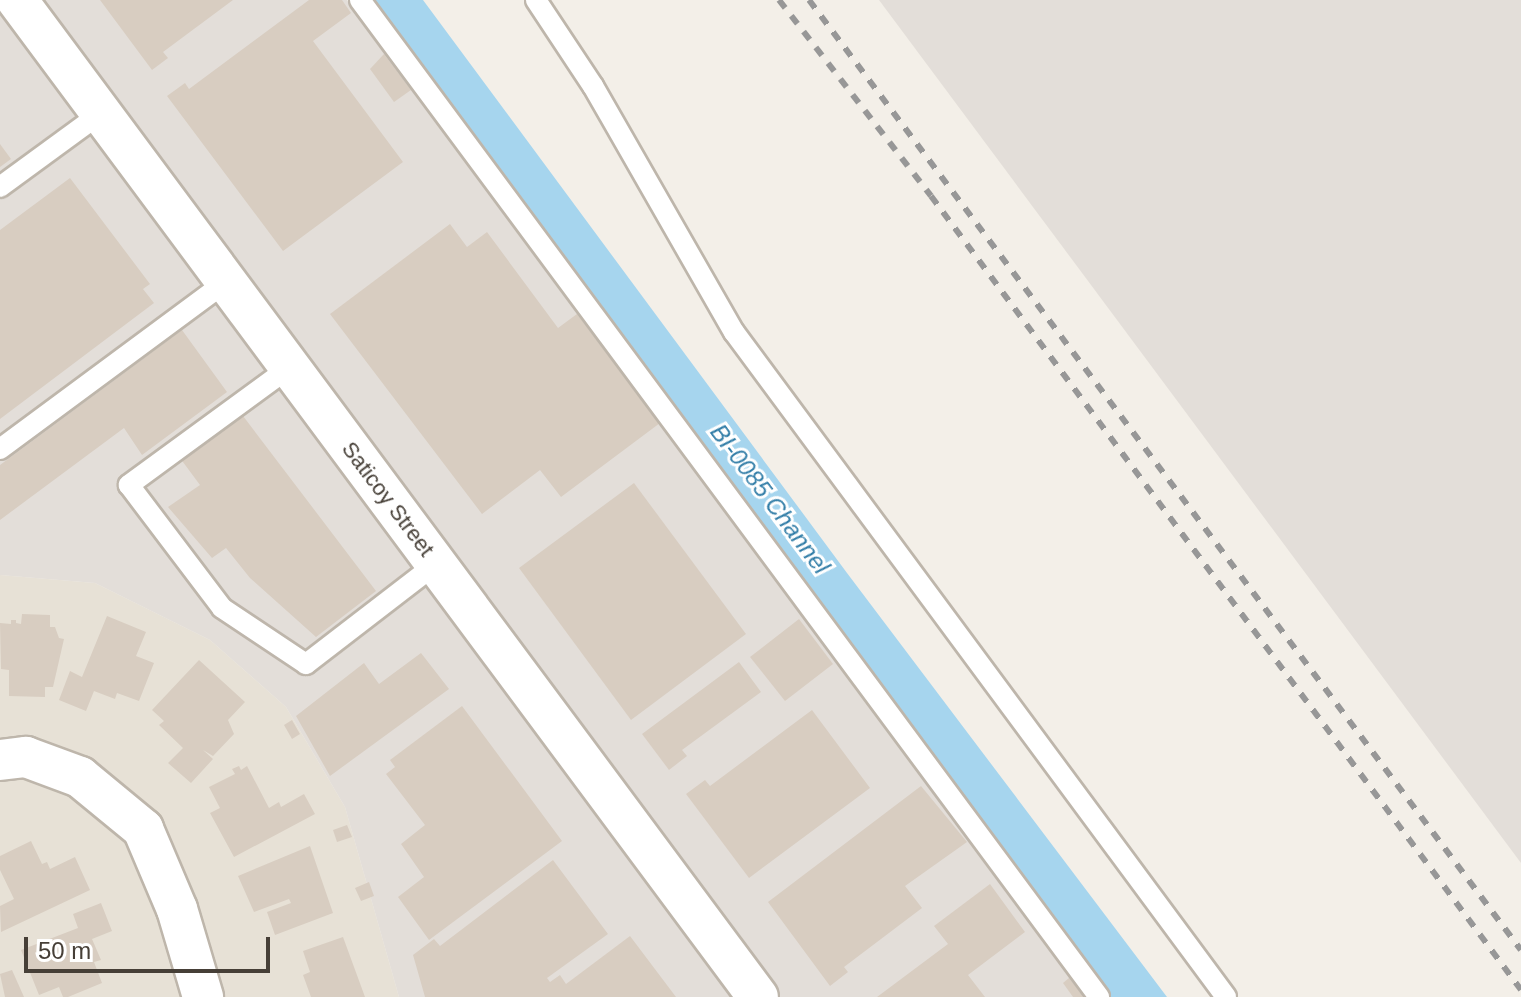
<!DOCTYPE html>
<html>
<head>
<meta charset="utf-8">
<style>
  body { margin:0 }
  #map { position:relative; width:1521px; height:997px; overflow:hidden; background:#f3efe8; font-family:Arial,sans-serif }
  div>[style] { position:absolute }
  .residential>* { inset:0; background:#e7e1d6 }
  .industrial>* { inset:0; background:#e3ded9 }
  .water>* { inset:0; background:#a6d5ee }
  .building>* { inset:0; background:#d8cdc1 }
  .roads { filter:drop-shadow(2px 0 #beb6ab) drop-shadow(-2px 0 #beb6ab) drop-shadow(0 2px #beb6ab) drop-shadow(0 -2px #beb6ab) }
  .lane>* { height:20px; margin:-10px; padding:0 10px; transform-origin:10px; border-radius:10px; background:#fff }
  .street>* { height:40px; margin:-20px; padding:0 20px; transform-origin:20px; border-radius:20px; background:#fff }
  .rail>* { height:6px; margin-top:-3px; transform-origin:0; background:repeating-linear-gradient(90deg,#979797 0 10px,transparent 0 20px) }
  span { translate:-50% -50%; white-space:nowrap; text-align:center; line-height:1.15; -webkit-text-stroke:6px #fff; paint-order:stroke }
  .street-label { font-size:22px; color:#463f37 }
  .water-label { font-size:24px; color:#317da7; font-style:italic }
  .scale { position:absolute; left:24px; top:937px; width:246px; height:36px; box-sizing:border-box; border:4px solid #463f37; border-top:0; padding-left:10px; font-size:24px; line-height:28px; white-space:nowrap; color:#463f37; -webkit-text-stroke:6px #fff; paint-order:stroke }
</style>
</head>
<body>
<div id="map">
  <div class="residential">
    <div style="clip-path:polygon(0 575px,95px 583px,210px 640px,286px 707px,345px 807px,399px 997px,0 997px)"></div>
  </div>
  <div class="industrial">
    <div style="clip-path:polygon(0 0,347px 0,1084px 997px,399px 997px,345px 807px,286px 707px,210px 640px,95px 583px,0 575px)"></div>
    <div style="clip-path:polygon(879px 0,1521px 0,1521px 863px)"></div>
  </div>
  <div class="water">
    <div style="clip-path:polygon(369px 0,423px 0,847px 573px,1167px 997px,1110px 997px)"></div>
  </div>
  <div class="building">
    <div style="clip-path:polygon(100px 0,233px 0,163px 52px,168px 58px,152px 70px)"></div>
    <div style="clip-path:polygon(309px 0,342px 0,351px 13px,313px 41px,403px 162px,283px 251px,167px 96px,185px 83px,189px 89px)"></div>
    <div style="clip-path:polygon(384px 54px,411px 90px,394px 102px,370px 69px)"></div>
    <div style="clip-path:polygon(0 144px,11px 159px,0 167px)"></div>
    <div style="clip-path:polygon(70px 178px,150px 284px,143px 289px,154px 303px,0 419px,0 230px)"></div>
    <div style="clip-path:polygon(450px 224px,467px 247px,487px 232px,558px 328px,577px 314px,660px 423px,561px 497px,540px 470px,482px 514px,330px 314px)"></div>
    <div style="clip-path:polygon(182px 330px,227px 392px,142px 455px,124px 428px,0 520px,0 465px)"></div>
    <div style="clip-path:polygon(240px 412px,376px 591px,316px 637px,250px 578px,226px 548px,212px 558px,168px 507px,200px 485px,180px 458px)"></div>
    <div style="clip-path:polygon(634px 483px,746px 634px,631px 720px,519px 568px)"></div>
    <div style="clip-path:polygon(22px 614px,50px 615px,50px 627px,55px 627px,59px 638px,64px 639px,53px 687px,45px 687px,45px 697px,9px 696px,9px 670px,1px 669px,0 623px,11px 624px,11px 620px,16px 620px,16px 623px,21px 624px)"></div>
    <div style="clip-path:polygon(107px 616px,146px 632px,136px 656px,154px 663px,139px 701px,117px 693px,115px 699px,94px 691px,86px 711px,59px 700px,70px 671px,82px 677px)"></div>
    <div style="clip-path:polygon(799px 619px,833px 664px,785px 701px,750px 657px)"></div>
    <div style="clip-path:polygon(421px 653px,449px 689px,330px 776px,296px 716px,364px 663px,379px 684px)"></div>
    <div style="clip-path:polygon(199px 660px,245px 702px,228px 720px,234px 734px,213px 756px,203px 750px,213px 759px,191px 783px,168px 763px,183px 748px,159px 725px,164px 721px,152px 710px)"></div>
    <div style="clip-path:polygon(739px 662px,761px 692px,682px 750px,687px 756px,669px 770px,642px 734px)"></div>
    <div style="clip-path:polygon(462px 706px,562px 841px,429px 940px,398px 897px,424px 877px,401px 844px,425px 825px,386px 774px,395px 767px,390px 760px)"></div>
    <div style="clip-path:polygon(812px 710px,870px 788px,749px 878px,686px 794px,705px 780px,710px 786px)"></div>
    <div style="clip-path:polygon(292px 720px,300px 734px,292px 739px,284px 725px)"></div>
    <div style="clip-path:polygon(239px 766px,241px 770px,247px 766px,269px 808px,279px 802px,281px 807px,304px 794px,315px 814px,234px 857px,210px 813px,220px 808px,209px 787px,235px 774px,232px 769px)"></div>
    <div style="clip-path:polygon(921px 786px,967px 842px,905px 886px,922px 908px,844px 967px,848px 972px,830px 986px,768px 902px)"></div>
    <div style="clip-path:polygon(347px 825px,352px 837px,337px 842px,333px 830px)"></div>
    <div style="clip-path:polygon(31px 841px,42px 864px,47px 862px,50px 869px,75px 857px,90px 890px,1px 932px,0 906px,14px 899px,0 870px,0 856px)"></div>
    <div style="clip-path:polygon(310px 846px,333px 913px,275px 935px,267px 912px,291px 903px,289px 899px,254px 912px,238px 876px)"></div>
    <div style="clip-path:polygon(553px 860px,608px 934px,547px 978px,550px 982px,560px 975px,566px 984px,630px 936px,676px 997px,425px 997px,413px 955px,434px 939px,440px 946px)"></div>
    <div style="clip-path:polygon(369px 882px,374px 896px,361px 901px,355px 888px)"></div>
    <div style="clip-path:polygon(990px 884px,1025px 932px,968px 975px,985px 997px,877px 997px,948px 944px,934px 926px)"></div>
    <div style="clip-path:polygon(101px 903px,112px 931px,92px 939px,101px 960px,94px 962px,102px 983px,68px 997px,63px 997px,59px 987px,39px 995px,21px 950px,78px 928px,73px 914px)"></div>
    <div style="clip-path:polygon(343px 937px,365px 997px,311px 997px,303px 975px,310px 972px,303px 951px)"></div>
    <div style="clip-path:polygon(12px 970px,24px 997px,5px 997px,0 974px)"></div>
    <div style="clip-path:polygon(1069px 978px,1084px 997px,1073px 997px,1063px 983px)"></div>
  </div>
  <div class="roads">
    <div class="lane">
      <div style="left:360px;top:0;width:1241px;rotate:53.45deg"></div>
      <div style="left:536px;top:0;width:103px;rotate:56.5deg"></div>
      <div style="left:593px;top:86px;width:284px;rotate:60.2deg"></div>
      <div style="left:734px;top:332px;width:827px;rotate:53.5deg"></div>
      <div style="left:0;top:187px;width:125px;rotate:-36.2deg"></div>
      <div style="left:290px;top:367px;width:200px;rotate:143.8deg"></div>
      <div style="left:129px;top:485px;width:154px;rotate:52.9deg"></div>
      <div style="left:222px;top:608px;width:101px;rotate:33.7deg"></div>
      <div style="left:306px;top:664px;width:164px;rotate:-37.6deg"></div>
      <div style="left:0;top:449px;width:281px;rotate:-36.5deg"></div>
    </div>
    <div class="street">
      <div style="left:17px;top:0;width:1242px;rotate:53.38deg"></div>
      <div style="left:0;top:760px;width:26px;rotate:-7deg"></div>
      <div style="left:26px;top:757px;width:58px;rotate:20.3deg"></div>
      <div style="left:80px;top:777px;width:82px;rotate:39.5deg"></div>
      <div style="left:143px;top:829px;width:87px;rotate:67deg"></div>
      <div style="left:177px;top:909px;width:92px;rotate:73.5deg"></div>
    </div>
  </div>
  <div class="rail">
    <div style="left:779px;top:0;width:248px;rotate:52.2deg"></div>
    <div style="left:931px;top:196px;width:989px;rotate:53.38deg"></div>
    <div style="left:809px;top:0;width:1187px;rotate:53.15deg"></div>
  </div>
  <div class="street-label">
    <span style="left:388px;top:499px;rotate:53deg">Saticoy Street</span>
  </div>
  <div class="water-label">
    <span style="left:770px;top:499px;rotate:53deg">BI-0085 Channel</span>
  </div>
  <div class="scale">50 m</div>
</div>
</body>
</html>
